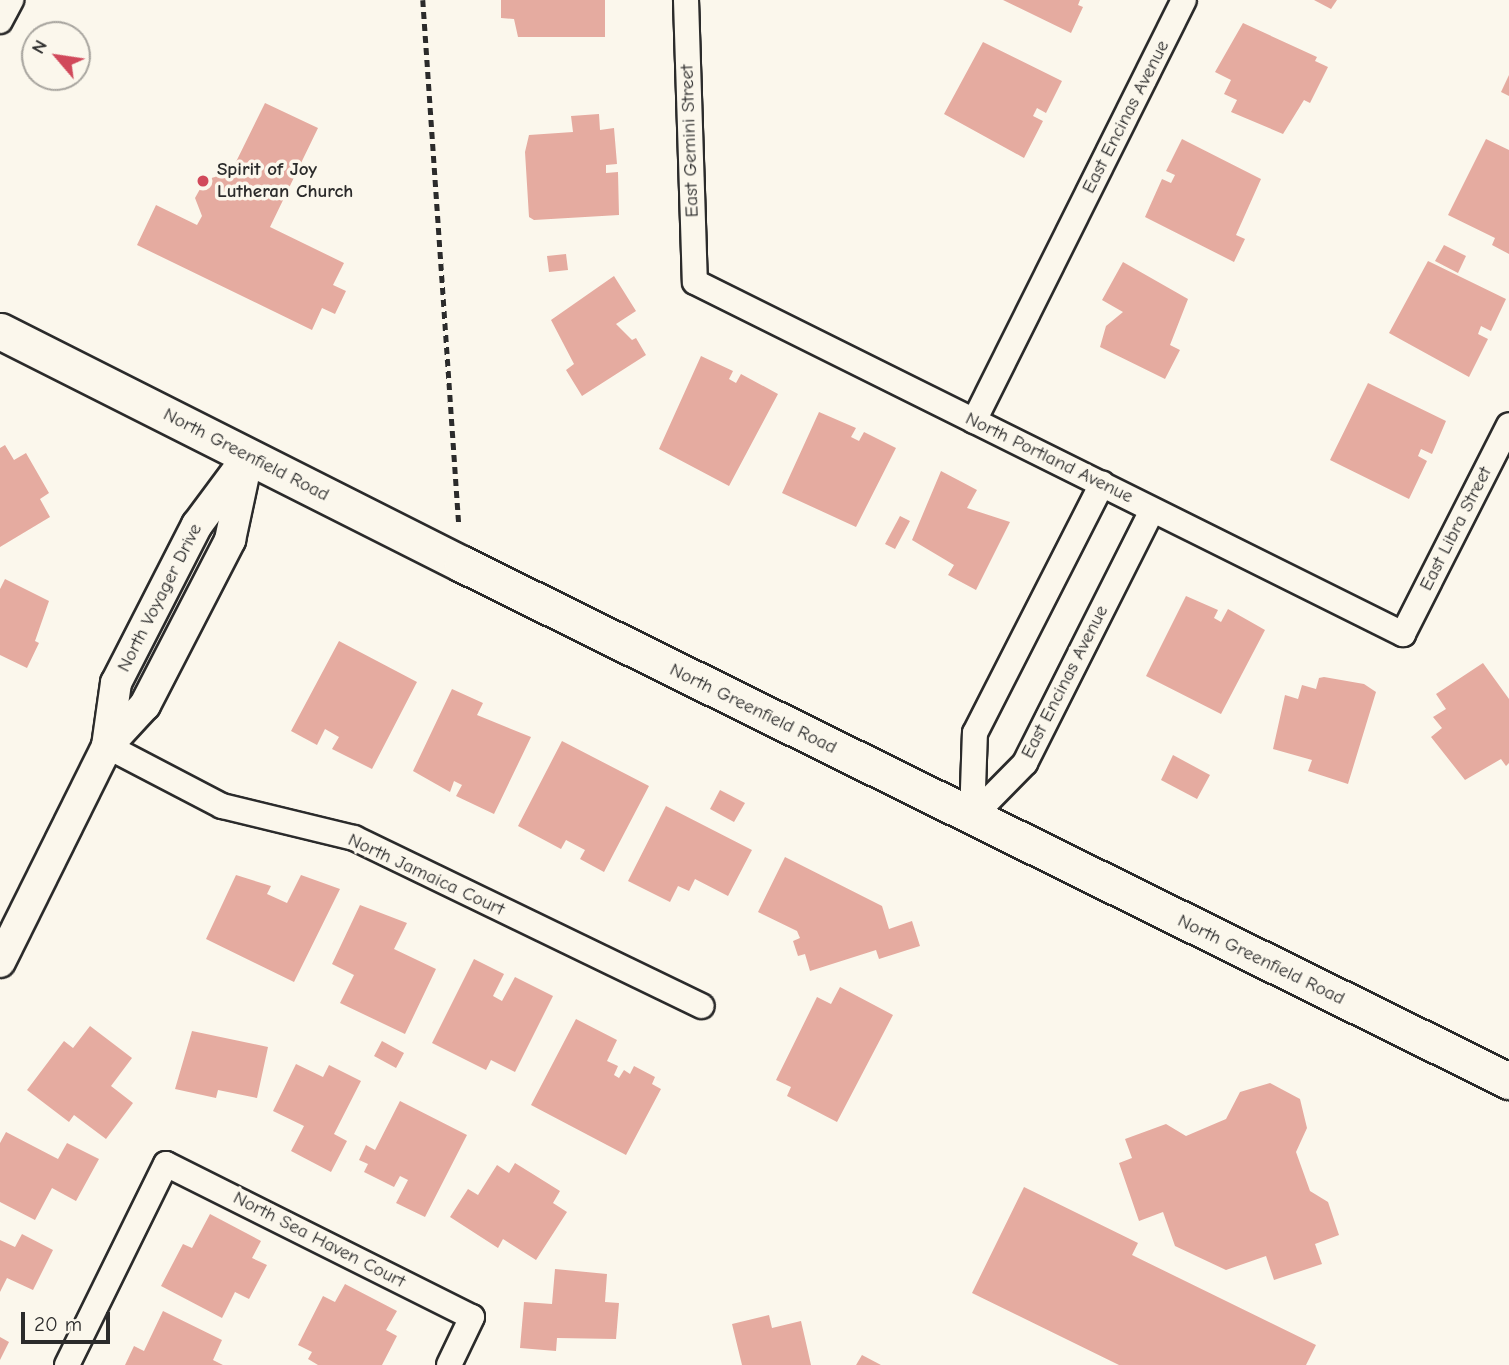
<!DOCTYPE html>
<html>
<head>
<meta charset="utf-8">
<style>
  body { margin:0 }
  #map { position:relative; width:1509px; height:1365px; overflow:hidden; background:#fbf7ec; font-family:"Comic Neue",sans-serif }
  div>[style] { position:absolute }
  .building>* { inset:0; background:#e5aba0 }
  .path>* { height:4.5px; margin-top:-2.25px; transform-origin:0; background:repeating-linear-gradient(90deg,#2b2b2b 0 7px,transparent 0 12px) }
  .roads { filter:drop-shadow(2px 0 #2b2b2b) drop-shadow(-2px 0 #2b2b2b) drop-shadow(0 2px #2b2b2b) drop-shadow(0 -2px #2b2b2b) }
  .minor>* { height:24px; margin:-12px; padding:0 12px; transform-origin:12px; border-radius:12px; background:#fbf7ec }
  .tertiary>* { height:30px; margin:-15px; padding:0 15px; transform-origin:15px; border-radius:15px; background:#fbf7ec }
  .secondary>* { height:35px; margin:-17.5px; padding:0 17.5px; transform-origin:17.5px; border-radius:17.5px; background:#fbf7ec }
  .dots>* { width:19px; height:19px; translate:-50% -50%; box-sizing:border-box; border:4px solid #fbf7ec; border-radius:50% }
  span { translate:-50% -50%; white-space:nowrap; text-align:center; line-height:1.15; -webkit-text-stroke:7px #fbf7ec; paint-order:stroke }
  .street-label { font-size:19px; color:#2b2b2b }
  .poi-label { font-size:19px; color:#2b2b2b; font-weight:700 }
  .left { translate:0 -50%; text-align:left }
  .north { position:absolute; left:21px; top:21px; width:70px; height:70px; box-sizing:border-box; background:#fbf7ec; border:2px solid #a8a59f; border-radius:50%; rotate:299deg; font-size:19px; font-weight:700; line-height:28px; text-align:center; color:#2b2b2b }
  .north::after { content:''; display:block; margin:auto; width:24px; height:32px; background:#d1495b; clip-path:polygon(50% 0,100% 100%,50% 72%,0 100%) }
  .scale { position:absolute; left:21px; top:1312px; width:89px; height:32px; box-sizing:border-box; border:4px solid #2b2b2b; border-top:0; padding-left:9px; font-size:21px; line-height:24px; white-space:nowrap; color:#2b2b2b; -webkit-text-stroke:5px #fbf7ec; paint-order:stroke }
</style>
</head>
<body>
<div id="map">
  <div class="building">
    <div style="clip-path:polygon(501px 0,605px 0,605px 37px,518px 37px,514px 19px,501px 18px)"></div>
    <div style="clip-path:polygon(1003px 0,1080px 0,1078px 5px,1083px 7px,1071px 33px)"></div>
    <div style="clip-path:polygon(1314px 0,1337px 0,1331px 9px)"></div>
    <div style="clip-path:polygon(1243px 23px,1317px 57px,1315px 61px,1328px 67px,1310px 103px,1304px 100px,1283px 134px,1231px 112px,1237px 100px,1224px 94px,1231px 80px,1215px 72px)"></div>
    <div style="clip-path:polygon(983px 42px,1062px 81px,1046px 113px,1037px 108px,1033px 116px,1043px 121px,1024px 158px,944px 114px)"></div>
    <div style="clip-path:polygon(1509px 75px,1509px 96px,1501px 92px)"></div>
    <div style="clip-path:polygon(265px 103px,318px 128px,270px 227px,344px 263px,333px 285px,346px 291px,335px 314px,322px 308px,312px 330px,137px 245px,156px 205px,197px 225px,202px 216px,195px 198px,205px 180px,231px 172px)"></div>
    <div style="clip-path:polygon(599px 114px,600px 130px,614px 128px,617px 164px,606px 165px,606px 173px,618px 172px,619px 215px,534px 220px,529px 217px,525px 152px,529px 135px,573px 132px,571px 116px)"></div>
    <div style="clip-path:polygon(1182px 139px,1261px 179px,1236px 235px,1245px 239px,1234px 262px,1145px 217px,1162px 179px,1171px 183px,1175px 175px,1166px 171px)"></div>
    <div style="clip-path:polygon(1486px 139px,1509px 150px,1509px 254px,1492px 245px,1495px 238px,1448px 215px)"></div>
    <div style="clip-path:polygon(1444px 245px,1466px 256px,1458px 273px,1435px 261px)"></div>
    <div style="clip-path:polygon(566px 254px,568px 270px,549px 272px,547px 256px)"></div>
    <div style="clip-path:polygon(1428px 261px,1506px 299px,1491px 331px,1481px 326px,1478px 334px,1488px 339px,1469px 377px,1389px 333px)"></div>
    <div style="clip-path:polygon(1123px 262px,1188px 299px,1170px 345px,1180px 350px,1165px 379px,1100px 347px,1106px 326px,1123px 312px,1102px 300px)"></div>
    <div style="clip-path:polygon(614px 276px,636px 311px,616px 324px,632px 340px,636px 338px,646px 355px,582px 396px,566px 370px,574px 364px,551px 320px)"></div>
    <div style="clip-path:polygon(701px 356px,733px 371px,729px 379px,736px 383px,741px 374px,778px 394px,729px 486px,659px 449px)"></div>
    <div style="clip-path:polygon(1368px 383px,1446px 421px,1432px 454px,1421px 449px,1418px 456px,1427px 461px,1409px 499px,1330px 460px)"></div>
    <div style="clip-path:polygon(819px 412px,856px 428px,851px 437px,859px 441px,864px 432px,896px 448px,856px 527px,782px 493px)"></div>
    <div style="clip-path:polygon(5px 445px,14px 460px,26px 453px,49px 493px,40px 499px,50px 517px,0 547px,0 448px)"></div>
    <div style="clip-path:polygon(941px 471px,977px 490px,967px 508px,1010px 522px,976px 590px,948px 575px,954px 565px,912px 540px)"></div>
    <div style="clip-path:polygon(900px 516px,910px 521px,895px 549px,885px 544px)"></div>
    <div style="clip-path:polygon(5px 579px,49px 601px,35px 641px,39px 643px,27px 668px,0 655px,0 589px)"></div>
    <div style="clip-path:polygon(1186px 596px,1218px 610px,1214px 618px,1221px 622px,1228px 609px,1265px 630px,1221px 714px,1146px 676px)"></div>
    <div style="clip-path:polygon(339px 641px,417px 682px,372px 769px,332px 749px,339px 737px,325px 729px,317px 745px,291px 731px)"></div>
    <div style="clip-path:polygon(1483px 663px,1509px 699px,1509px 763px,1506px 766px,1501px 759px,1465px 780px,1431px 737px,1442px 728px,1433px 717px,1446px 709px,1436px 694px)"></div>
    <div style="clip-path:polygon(1324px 677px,1364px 684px,1376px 692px,1348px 784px,1308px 771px,1312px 760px,1273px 749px,1285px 695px,1298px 699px,1302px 685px,1316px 689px,1319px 678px)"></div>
    <div style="clip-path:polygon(452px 689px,483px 703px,477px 715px,531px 737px,494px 814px,456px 796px,462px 785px,454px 781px,450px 792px,413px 771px)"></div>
    <div style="clip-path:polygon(562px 741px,649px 786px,604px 872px,580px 859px,585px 850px,566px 840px,561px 849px,518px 826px)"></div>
    <div style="clip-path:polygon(1173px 755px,1210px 775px,1197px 799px,1161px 780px)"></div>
    <div style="clip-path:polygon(720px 790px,745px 803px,734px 822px,710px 809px)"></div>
    <div style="clip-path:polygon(666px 806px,752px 850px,728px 896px,695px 879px,689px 891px,678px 886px,670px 902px,628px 881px)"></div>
    <div style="clip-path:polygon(785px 857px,882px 906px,889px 929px,912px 921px,920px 946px,879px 959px,876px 950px,810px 971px,805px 954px,798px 956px,793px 941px,800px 938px,797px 931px,758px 912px)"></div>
    <div style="clip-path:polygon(236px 875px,271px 886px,267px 894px,287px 903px,301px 875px,340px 889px,294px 982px,206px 939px)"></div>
    <div style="clip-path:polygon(360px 905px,407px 923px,394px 949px,436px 969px,405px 1034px,340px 1003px,354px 975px,332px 964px)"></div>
    <div style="clip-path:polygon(474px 959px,504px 974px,493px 996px,502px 1001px,515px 977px,553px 996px,515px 1072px,491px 1060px,486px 1070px,432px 1043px)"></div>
    <div style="clip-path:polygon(840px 987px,893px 1015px,837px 1122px,787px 1096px,791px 1087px,776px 1080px,817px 997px,831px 1004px)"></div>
    <div style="clip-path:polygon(576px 1019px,617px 1040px,607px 1061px,618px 1066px,614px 1075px,619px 1078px,624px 1070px,630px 1074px,634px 1066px,655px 1077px,652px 1084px,661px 1089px,626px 1155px,531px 1105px)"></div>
    <div style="clip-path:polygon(90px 1026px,132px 1058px,111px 1086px,133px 1103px,106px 1139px,74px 1115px,69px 1122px,27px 1090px,64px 1041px,73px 1048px)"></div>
    <div style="clip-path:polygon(192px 1031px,268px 1047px,257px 1098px,218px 1090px,216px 1098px,175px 1089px)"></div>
    <div style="clip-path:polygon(382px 1041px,404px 1053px,396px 1068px,374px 1056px)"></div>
    <div style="clip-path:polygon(296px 1064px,323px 1077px,329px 1065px,361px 1081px,334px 1134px,347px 1141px,331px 1172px,291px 1151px,304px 1126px,273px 1111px)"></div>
    <div style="clip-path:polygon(1270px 1083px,1300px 1099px,1307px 1128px,1296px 1152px,1310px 1191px,1328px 1202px,1339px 1235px,1315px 1244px,1322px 1264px,1274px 1280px,1266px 1256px,1226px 1270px,1175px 1246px,1163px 1212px,1139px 1221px,1119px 1163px,1132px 1158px,1125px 1139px,1166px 1124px,1186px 1136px,1226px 1119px,1240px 1092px)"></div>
    <div style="clip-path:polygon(400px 1101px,467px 1135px,425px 1217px,396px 1203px,408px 1180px,400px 1176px,394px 1187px,364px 1172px,368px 1164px,359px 1160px,366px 1145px,375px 1150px)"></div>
    <div style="clip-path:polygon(6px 1132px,58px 1159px,67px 1143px,99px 1159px,76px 1201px,52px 1188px,35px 1220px,0 1202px,0 1143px)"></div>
    <div style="clip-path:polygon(515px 1163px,560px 1191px,553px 1203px,567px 1212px,536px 1260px,503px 1239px,498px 1248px,450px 1217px,468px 1189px,478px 1195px,497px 1165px,509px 1173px)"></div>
    <div style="clip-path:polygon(1024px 1187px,1138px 1243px,1132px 1255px,1316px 1345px,1306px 1365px,1119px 1365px,972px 1293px)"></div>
    <div style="clip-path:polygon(210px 1214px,261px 1241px,252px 1258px,267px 1265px,249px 1299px,235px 1292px,222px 1318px,161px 1286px,183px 1244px,192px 1248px)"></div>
    <div style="clip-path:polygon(22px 1234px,53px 1250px,33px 1290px,7px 1278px,0 1292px,0 1240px,15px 1247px)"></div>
    <div style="clip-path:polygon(555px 1269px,607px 1274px,605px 1302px,619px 1303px,616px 1339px,557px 1338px,556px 1351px,520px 1348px,524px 1302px,552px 1304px)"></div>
    <div style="clip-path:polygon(345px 1284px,397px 1311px,386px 1330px,397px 1336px,382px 1365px,318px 1365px,308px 1359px,312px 1352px,298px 1345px,323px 1296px,335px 1302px)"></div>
    <div style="clip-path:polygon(163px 1311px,222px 1340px,213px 1360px,223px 1365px,125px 1365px,134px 1346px,144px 1351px)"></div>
    <div style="clip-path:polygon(769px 1315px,772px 1328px,801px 1321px,811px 1365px,742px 1365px,732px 1324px)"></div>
    <div style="clip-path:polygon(0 1337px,9px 1342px,0 1360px)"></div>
    <div style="clip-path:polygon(862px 1355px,881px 1365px,856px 1365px)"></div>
  </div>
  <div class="path">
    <div style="left:423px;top:0;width:527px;rotate:86.08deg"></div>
  </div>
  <div class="roads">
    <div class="minor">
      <div style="left:686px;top:0;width:282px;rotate:88.2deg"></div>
      <div style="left:695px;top:282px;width:791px;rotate:26.44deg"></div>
      <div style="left:1403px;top:634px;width:234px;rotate:-63.1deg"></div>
      <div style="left:0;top:21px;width:24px;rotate:-62deg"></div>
      <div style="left:974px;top:421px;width:470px;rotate:-63.5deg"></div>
      <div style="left:107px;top:746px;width:130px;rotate:27.6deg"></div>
      <div style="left:222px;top:806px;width:136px;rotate:13.6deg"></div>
      <div style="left:354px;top:838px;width:386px;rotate:25.8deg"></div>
      <div style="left:972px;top:817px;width:84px;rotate:-88deg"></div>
      <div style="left:975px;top:733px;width:280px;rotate:-63deg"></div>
      <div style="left:972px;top:817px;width:76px;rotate:-45.5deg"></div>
      <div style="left:1025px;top:763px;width:283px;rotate:-63.3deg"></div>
      <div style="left:67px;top:1365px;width:224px;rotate:-63.8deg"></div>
      <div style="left:166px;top:1164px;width:342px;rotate:26.6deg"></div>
      <div style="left:472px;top:1317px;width:53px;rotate:115.6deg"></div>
    </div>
    <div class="tertiary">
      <div style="left:107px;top:746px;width:64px;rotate:-81.9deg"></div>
      <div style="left:116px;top:683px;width:178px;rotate:-62.9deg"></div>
      <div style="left:197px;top:525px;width:77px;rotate:-53.4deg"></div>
      <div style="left:0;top:962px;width:241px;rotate:-63.6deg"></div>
      <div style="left:107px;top:746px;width:56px;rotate:-47.2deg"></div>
      <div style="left:145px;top:705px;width:186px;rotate:-62.7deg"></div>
      <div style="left:230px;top:540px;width:86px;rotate:-77.9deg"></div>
    </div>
    <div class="secondary">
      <div style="left:0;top:331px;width:517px;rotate:26.76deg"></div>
      <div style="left:462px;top:564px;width:1168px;rotate:26.28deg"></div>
    </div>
  </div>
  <div class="dots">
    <div style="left:203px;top:181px;background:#d1495b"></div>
  </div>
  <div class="street-label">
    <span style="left:1126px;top:117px;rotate:-63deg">East Encinas Avenue</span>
    <span style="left:690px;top:141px;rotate:-92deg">East Gemini Street</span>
    <span style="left:246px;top:455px;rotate:27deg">North Greenfield Road</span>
    <span style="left:1049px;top:458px;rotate:26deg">North Portland Avenue</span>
    <span style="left:1456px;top:529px;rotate:-63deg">East Libra Street</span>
    <span style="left:160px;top:598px;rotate:-63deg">North Voyager Drive</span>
    <span style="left:1065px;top:682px;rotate:-63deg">East Encinas Avenue</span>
    <span style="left:753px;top:709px;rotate:26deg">North Greenfield Road</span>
    <span style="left:426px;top:875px;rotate:25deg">North Jamaica Court</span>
    <span style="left:1261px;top:960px;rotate:26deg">North Greenfield Road</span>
    <span style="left:319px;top:1240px;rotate:27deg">North Sea Haven Court</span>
  </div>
  <div class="poi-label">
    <span class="left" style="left:217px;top:181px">Spirit of Joy<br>Lutheran Church</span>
  </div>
  <div class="north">N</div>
  <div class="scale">20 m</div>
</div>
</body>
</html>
